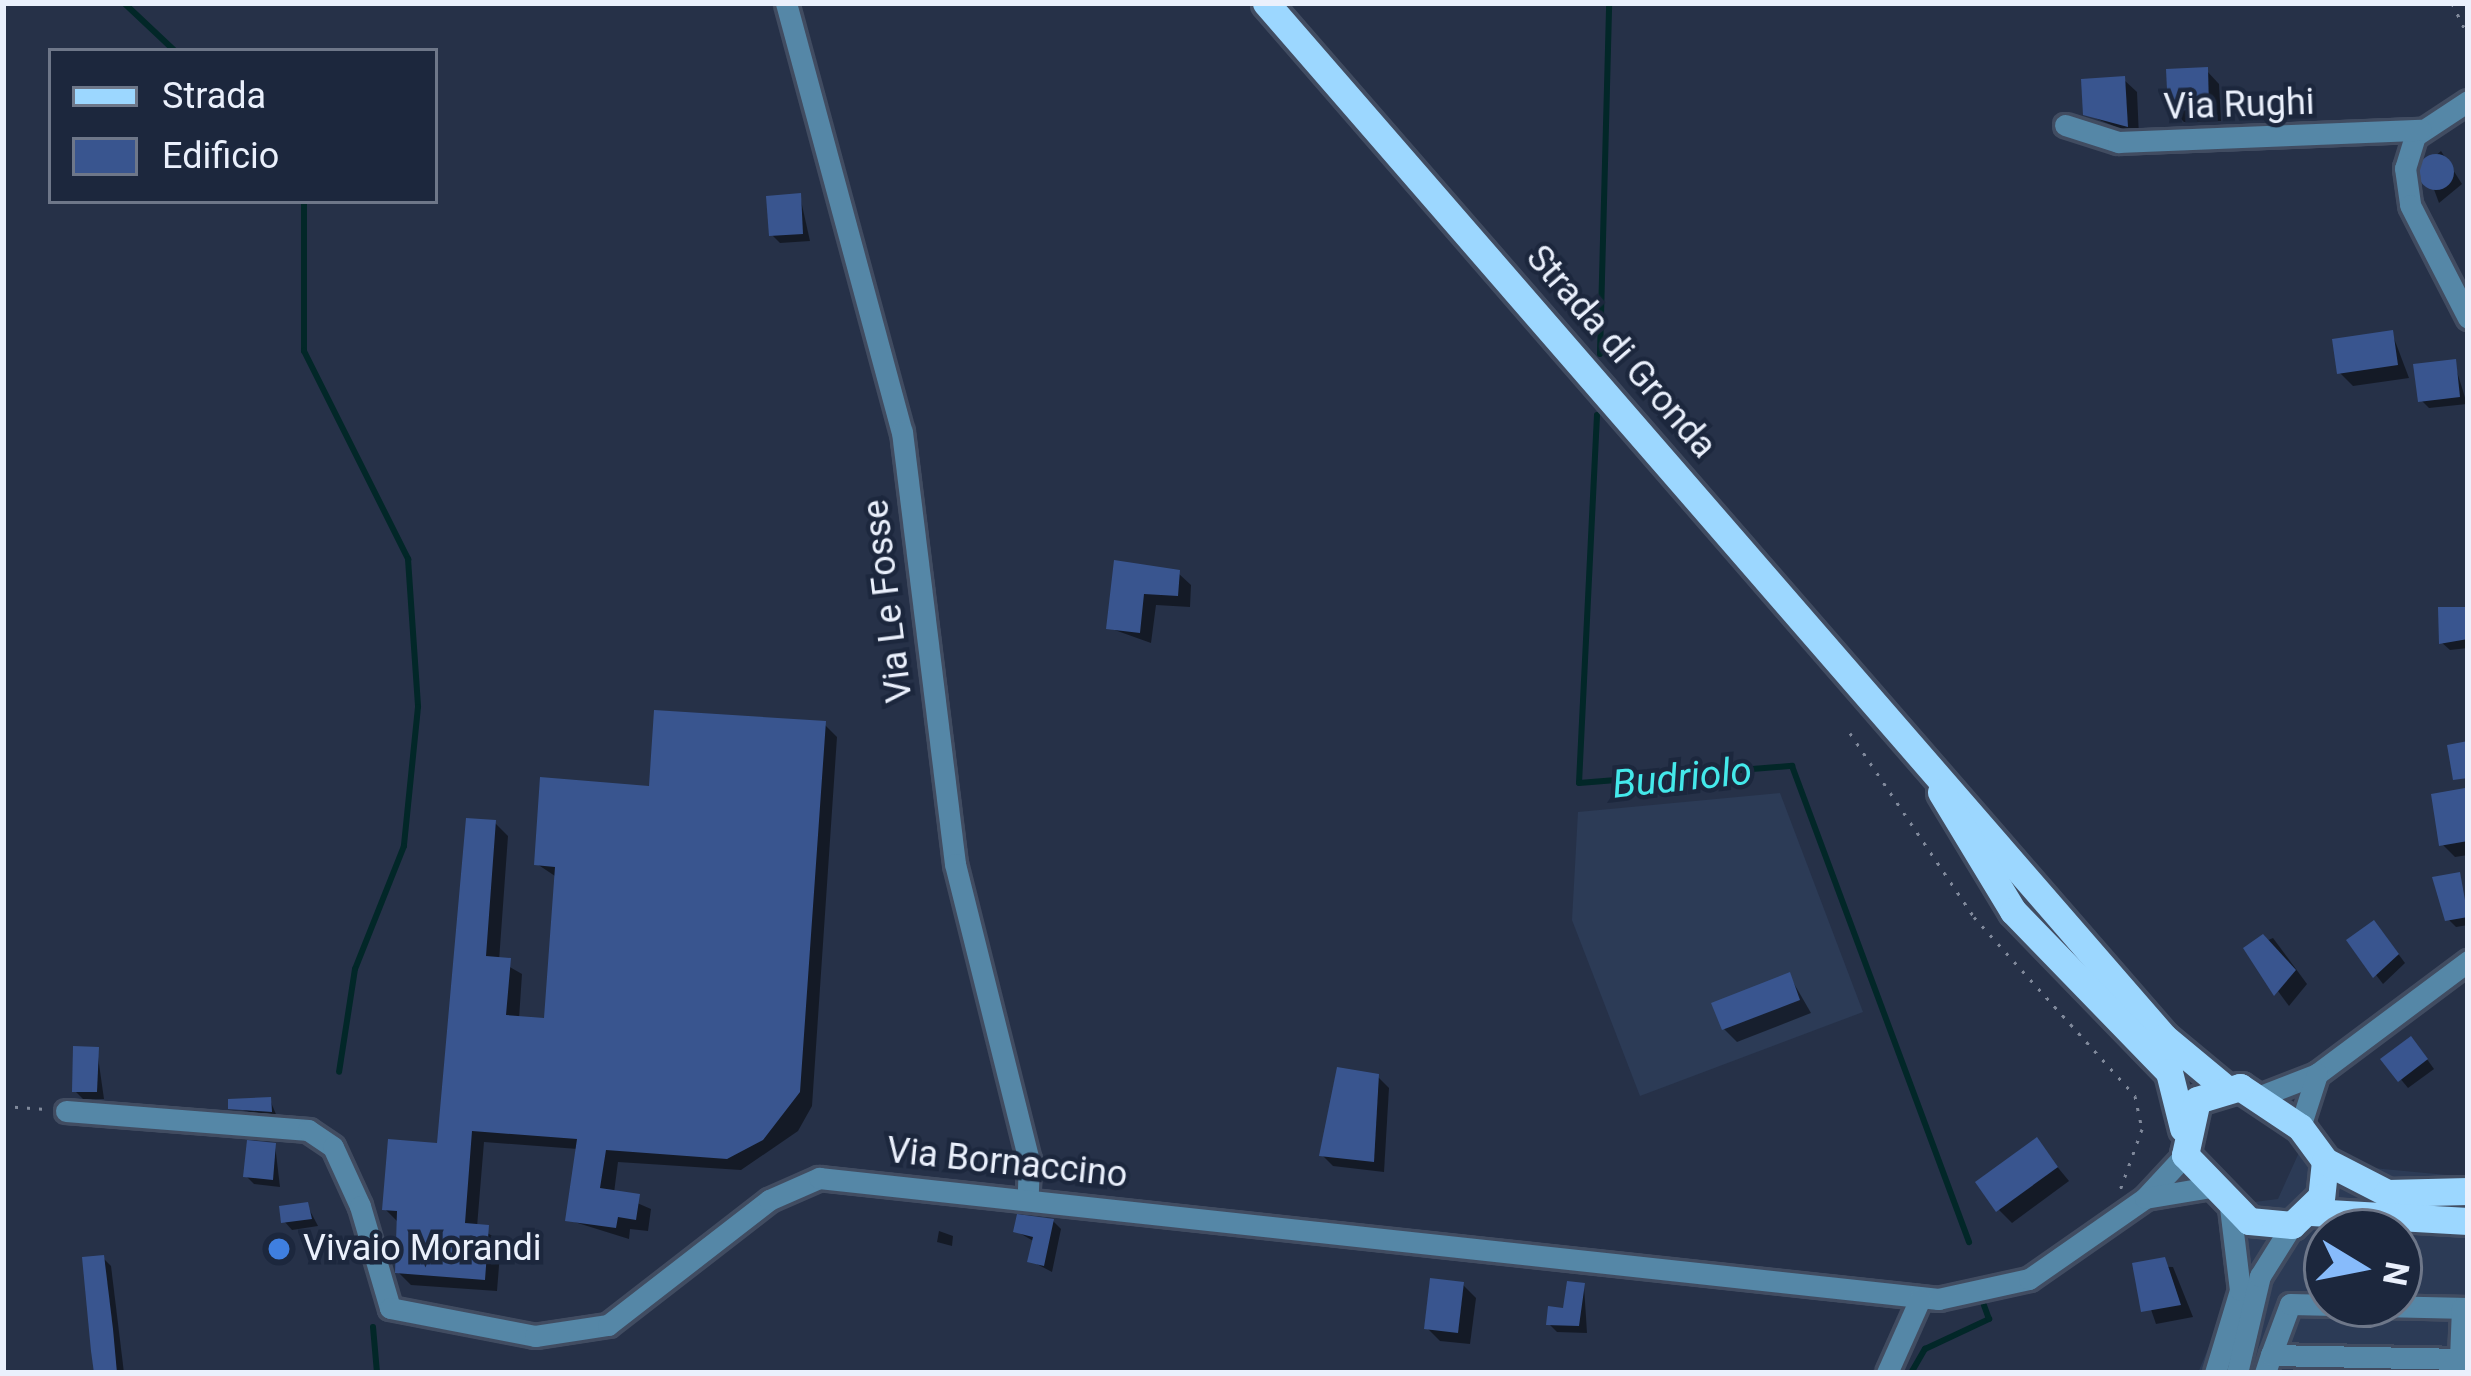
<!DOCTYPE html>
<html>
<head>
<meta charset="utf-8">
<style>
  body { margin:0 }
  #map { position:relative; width:2471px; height:1376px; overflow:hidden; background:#263148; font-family:Roboto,sans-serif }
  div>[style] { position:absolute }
  .built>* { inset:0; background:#2c3b56 }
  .shadow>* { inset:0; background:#0007 }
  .stream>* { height:6px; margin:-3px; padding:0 3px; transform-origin:3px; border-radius:3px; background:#022728 }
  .building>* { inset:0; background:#39558f }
  .round { border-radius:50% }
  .path>* { height:3px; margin-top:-1.5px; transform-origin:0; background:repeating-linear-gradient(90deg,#80899b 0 3px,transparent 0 12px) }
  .roads { filter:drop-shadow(3px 0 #414c61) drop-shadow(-3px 0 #414c61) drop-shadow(0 3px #414c61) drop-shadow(0 -3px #414c61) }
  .minor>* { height:21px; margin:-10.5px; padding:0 10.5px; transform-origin:10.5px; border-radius:10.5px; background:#5587a7 }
  .major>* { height:27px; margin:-13.5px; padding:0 13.5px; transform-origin:13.5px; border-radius:13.5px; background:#9cd7ff }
  .dots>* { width:33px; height:33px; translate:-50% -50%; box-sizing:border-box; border:6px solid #1c273d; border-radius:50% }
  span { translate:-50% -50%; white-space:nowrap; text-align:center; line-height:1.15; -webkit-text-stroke:9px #1c273d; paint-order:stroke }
  .street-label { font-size:36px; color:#eaf0fc }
  .poi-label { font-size:36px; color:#eaf0fc }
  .left { translate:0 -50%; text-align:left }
  .water-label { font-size:39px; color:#44e9eb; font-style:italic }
  .frame { position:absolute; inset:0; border:6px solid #eaf0fc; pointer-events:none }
  .legend { position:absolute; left:48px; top:48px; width:390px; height:156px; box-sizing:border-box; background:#1c273d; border:3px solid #6e7789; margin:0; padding:15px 21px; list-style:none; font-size:36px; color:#eaf0fc }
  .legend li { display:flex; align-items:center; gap:24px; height:60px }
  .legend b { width:60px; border:3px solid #6e7789 }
  .north { position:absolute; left:2303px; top:1208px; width:120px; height:120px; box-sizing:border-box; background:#1c273d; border:3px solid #6e7789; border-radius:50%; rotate:100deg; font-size:33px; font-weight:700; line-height:48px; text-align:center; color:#eaf0fc }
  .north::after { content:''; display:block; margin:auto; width:42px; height:54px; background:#87bbfb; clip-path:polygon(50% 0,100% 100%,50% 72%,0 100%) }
</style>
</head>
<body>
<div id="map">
  <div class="built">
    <div style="clip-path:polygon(1780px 793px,1863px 1012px,1640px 1096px,1572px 920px,1578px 812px)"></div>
    <div style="clip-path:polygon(evenodd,2306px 1137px,2362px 1167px,2468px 1177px,2468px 1373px,2198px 1373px,2233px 1288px,2223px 1206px,2278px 1199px,2306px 1137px,2327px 1232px,2399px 1232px,2399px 1304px,2327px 1304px,2327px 1232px)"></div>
  </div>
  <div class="shadow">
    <div style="clip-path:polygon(2206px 70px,2219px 84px,2221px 121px,2184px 122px,2171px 109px)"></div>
    <div style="clip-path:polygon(2123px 79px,2137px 92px,2139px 137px,2086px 114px)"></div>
    <div style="clip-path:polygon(2441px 151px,2462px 184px,2439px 203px,2425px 165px)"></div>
    <div style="clip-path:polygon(800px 196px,810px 241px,780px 243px,772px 235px)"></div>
    <div style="clip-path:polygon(2392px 333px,2409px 378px,2353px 386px,2340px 373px)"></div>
    <div style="clip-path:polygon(2454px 362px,2467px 404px,2429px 408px,2421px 400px)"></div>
    <div style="clip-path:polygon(1117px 564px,1178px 573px,1191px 585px,1190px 607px,1156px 605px,1151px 643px,1109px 628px)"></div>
    <div style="clip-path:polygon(2468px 610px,2468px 648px,2450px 650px,2441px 642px)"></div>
    <div style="clip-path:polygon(824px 724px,837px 737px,812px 1106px,798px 1131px,741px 1170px,618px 1162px,614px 1193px,651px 1209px,648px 1231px,630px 1229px,629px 1239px,568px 1220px,578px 1149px,484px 1142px,477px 1227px,501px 1241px,497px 1291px,411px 1285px,398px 1272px,399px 1223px,385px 1209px,440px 1146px,495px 823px,508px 836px,499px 961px,522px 974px,519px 1019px,547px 1021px,558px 878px,537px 864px,651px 789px)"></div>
    <div style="clip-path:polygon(2464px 791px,2468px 855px,2455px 857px,2442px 844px)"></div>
    <div style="clip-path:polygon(2459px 875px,2468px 925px,2456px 927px,2448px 919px)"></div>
    <div style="clip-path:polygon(2382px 932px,2405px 963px,2383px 984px,2350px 941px)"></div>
    <div style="clip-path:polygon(2273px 938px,2307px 984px,2289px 1006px,2247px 949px)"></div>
    <div style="clip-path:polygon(1789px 975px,1811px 1013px,1737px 1042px,1724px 1029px)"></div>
    <div style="clip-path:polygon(2419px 1048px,2434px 1069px,2408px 1088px,2385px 1060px)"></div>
    <div style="clip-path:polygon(97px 1050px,104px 1099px,83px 1099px,75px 1091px)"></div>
    <div style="clip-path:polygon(1378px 1077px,1389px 1088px,1384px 1172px,1333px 1166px,1322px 1155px)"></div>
    <div style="clip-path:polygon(270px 1100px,278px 1119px,231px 1107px)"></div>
    <div style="clip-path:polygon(2036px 1141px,2069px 1181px,2012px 1223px,1999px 1210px)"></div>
    <div style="clip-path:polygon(275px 1145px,280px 1187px,254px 1184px,246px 1176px)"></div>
    <div style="clip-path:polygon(307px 1205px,318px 1226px,292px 1230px,284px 1221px)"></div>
    <div style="clip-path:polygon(1053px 1221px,1061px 1229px,1052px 1272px,1031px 1261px,1035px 1242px,1016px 1231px)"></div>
    <div style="clip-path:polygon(939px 1231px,953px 1236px,952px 1246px,937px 1242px)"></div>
    <div style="clip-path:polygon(103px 1258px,111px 1266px,124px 1373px,98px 1373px)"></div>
    <div style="clip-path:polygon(2136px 1266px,2173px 1267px,2193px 1317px,2156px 1324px)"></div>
    <div style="clip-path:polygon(1463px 1285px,1476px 1298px,1470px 1344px,1440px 1341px,1427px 1328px)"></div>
    <div style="clip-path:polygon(1584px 1286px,1587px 1333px,1557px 1332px,1549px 1324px)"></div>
  </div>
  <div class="stream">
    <div style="left:124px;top:3px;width:70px;rotate:43.3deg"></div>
    <div style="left:304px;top:201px;width:150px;rotate:90deg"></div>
    <div style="left:304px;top:351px;width:233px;rotate:63.4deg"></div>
    <div style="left:408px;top:559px;width:148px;rotate:86.1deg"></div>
    <div style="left:418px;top:707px;width:140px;rotate:95.8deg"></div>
    <div style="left:404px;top:846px;width:132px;rotate:111.7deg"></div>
    <div style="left:355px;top:969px;width:104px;rotate:98.8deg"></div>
    <div style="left:1600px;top:354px;width:351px;rotate:-88.5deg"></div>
    <div style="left:1597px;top:415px;width:368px;rotate:92.8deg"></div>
    <div style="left:1579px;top:783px;width:214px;rotate:-4.6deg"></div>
    <div style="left:1792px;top:766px;width:508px;rotate:69.6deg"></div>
    <div style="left:373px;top:1327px;width:46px;rotate:85deg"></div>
    <div style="left:1911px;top:1373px;width:28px;rotate:-60deg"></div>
    <div style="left:1925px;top:1349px;width:71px;rotate:-25.1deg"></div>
    <div style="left:1989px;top:1319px;width:15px;rotate:-110deg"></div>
  </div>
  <div class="building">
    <div style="clip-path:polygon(2208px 67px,2209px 109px,2168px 111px,2166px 69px)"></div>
    <div style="clip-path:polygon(2125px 76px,2128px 127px,2083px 115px,2081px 79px)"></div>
    <div class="round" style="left:2418px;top:154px;width:36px;height:36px"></div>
    <div style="clip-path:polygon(801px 193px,803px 234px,769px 236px,766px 196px)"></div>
    <div style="clip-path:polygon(2393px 330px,2398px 365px,2337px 374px,2332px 339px)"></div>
    <div style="clip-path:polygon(2456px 359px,2460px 397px,2418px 402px,2413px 364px)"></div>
    <div style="clip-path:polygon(1114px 560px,1180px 570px,1178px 596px,1144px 594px,1140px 633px,1106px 629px)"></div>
    <div style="clip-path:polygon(2438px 607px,2468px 607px,2468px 639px,2439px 644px)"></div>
    <div style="clip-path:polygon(654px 710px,826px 721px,800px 1092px,763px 1140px,727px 1159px,606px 1150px,600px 1188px,640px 1194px,636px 1220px,618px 1217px,616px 1228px,565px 1221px,577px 1139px,472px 1131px,465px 1223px,489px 1225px,485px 1280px,395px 1273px,397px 1211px,382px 1210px,388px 1139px,437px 1143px,466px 818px,496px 820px,486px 956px,511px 958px,506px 1015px,544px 1018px,555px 867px,534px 865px,540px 777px,649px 786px)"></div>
    <div style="clip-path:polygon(2468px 741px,2468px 778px,2453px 780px,2447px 745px)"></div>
    <div style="clip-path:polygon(2465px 788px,2468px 841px,2439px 846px,2431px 794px)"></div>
    <div style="clip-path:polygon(2460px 872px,2468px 917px,2445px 921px,2432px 877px)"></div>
    <div style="clip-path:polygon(2374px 920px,2399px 954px,2373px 978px,2346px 940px)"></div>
    <div style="clip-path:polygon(2263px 934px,2296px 970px,2274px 996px,2243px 948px)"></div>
    <div style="clip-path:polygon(1790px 972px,1800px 1000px,1722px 1030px,1711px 1003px)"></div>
    <div style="clip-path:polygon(2411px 1036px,2428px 1059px,2398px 1082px,2380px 1059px)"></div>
    <div style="clip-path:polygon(73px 1046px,99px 1047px,97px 1092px,72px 1092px)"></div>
    <div style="clip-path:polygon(1337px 1067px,1379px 1074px,1374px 1162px,1319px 1156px)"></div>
    <div style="clip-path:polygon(271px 1097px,272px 1112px,228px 1109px,228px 1099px)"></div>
    <div style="clip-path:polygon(2037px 1137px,2058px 1167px,1996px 1212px,1975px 1182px)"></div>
    <div style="clip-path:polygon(247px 1140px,276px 1143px,273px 1180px,243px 1177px)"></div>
    <div style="clip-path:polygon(308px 1202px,312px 1219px,281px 1223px,279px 1206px)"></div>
    <div style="clip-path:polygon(1017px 1214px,1054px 1219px,1044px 1266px,1027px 1262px,1033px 1237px,1013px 1232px)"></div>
    <div style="clip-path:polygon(104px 1255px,113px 1329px,117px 1373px,94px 1373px,91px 1351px,82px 1257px)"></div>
    <div style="clip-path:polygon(2165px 1257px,2181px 1305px,2141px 1312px,2132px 1263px)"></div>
    <div style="clip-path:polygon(1430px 1278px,1464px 1282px,1458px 1333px,1424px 1329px)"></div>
    <div style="clip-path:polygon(1567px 1281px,1585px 1283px,1579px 1326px,1546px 1325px,1548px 1306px,1563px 1308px)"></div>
  </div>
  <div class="path">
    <div style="left:2452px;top:3px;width:37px;rotate:64deg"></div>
    <div style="left:1850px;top:733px;width:222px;rotate:56deg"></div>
    <div style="left:1974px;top:917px;width:241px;rotate:48deg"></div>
    <div style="left:2135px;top:1096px;width:34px;rotate:78deg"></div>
    <div style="left:2142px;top:1129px;width:68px;rotate:109.8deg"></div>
    <div style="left:3px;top:1106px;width:43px;rotate:4deg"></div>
  </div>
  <div class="roads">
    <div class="minor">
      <div style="left:786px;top:3px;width:444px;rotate:74.9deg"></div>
      <div style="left:902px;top:432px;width:435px;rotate:83deg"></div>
      <div style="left:955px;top:864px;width:305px;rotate:76deg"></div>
      <div style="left:1029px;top:1160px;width:37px;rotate:92deg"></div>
      <div style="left:2468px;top:101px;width:64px;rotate:146.6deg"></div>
      <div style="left:2415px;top:136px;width:34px;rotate:107deg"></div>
      <div style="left:2405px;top:168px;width:37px;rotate:82deg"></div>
      <div style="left:2410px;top:205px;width:127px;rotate:62.8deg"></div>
      <div style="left:2065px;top:125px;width:56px;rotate:17.8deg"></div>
      <div style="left:2118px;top:142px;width:303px;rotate:-2.3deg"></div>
      <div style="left:2263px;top:1095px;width:58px;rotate:-21.3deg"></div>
      <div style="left:2317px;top:1074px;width:189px;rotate:-36.8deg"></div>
      <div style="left:66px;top:1111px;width:243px;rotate:4.5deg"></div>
      <div style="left:308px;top:1130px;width:30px;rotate:34deg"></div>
      <div style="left:333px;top:1147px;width:65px;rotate:65.4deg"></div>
      <div style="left:360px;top:1206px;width:106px;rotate:73.6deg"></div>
      <div style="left:390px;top:1308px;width:148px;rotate:10.9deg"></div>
      <div style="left:535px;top:1336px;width:74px;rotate:-8.6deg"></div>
      <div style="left:608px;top:1325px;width:204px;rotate:-37.8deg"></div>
      <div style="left:769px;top:1200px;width:55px;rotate:-23.7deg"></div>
      <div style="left:819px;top:1178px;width:1126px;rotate:6.17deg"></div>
      <div style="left:1938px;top:1299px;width:93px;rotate:-12.4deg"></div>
      <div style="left:2029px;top:1279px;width:141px;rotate:-34.9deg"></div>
      <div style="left:2300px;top:1127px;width:56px;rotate:-72.2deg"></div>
      <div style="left:2185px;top:1155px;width:59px;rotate:132.9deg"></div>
      <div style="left:2145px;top:1198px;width:67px;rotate:-9.5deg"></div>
      <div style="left:2271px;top:1355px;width:54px;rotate:-69.6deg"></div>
      <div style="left:2290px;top:1304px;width:178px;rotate:1.3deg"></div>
      <div style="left:2460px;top:1359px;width:51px;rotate:-87.8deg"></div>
      <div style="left:1887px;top:1373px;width:81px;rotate:-66deg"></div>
      <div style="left:2215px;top:1373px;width:87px;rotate:-73.2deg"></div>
      <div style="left:2240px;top:1290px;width:84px;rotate:-96.9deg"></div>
      <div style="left:2237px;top:1373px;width:100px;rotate:-76.7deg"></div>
      <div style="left:2260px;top:1276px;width:60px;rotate:-57.9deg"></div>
      <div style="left:2265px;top:1373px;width:19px;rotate:-72deg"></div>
      <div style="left:2271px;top:1355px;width:197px;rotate:1.2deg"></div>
    </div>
    <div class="major">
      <div style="left:1266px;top:3px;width:1370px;rotate:49.03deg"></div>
      <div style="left:2164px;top:1037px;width:78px;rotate:39.8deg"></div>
      <div style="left:1941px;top:792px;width:139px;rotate:58.8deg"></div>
      <div style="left:2013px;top:911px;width:224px;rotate:45.9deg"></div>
      <div style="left:2169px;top:1072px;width:58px;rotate:76deg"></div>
      <div style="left:2240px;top:1087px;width:72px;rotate:33.7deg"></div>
      <div style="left:2300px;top:1127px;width:42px;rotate:53.7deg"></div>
      <div style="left:2325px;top:1161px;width:36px;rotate:96deg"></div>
      <div style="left:2321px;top:1197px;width:40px;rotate:136deg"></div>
      <div style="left:2292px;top:1225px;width:43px;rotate:-174.7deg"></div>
      <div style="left:2249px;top:1221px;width:92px;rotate:-134.1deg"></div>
      <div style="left:2185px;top:1155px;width:56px;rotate:-77.7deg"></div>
      <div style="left:2197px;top:1100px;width:45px;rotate:-16.8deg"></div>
      <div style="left:2325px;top:1161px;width:70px;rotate:27.3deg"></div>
      <div style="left:2387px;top:1193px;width:81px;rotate:-1.4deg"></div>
      <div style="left:2311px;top:1212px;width:157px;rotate:3.3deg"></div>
    </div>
  </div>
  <div class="dots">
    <div style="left:279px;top:1249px;background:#3f7fe0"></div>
  </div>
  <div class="street-label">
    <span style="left:2239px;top:105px;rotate:-2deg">Via Rughi</span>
    <span style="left:1621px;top:352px;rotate:49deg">Strada di Gronda</span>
    <span style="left:888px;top:601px;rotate:-97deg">Via Le Fosse</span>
    <span style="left:1007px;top:1163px;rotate:6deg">Via Bornaccino</span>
  </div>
  <div class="poi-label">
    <span class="left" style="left:303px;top:1249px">Vivaio Morandi</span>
  </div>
  <div class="water-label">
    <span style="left:1682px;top:778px;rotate:-6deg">Budriolo</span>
  </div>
  <div class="frame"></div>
  <ul class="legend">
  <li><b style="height:15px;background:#9cd7ff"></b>Strada</li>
  <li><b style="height:33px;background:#39558f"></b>Edificio</li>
  </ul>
  <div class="north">N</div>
</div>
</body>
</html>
